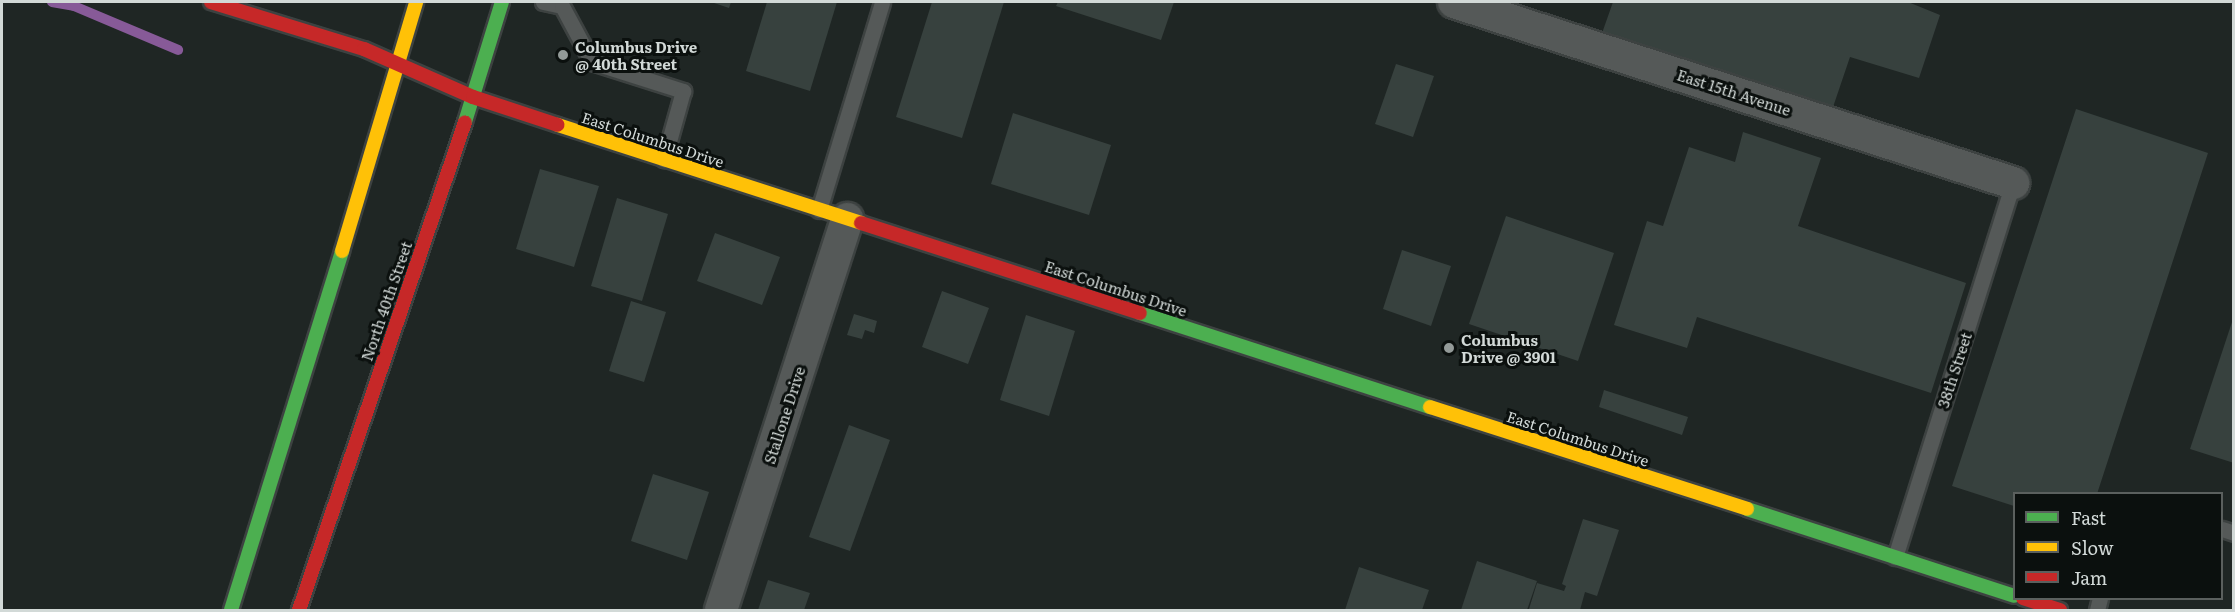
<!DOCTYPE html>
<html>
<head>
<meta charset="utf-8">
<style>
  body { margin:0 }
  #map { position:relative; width:2235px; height:612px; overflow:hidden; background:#1f2624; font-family:Literata,serif }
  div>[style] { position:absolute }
  .stream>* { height:10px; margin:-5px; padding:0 5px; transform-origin:5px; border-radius:5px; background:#875a98 }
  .building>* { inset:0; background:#37413e }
  .roads { filter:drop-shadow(2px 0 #3d4241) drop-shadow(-2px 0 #3d4241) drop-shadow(0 2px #3d4241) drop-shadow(0 -2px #3d4241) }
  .lane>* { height:15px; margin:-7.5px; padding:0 7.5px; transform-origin:7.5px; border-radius:7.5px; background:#555958 }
  .street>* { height:32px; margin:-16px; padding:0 16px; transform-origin:16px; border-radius:16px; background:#555958 }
  .fast>* { height:14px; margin:-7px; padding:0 7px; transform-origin:7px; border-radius:7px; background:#4caf50 }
  .slow>* { height:14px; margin:-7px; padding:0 7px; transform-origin:7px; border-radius:7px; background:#ffc107 }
  .jam>* { height:14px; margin:-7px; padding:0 7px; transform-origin:7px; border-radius:7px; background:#c62828 }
  .dots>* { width:16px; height:16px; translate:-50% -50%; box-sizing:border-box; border:3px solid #0b100e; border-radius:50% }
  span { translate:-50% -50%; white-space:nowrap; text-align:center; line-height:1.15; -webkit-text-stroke:6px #0b100e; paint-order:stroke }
  .poi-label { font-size:15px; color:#d2d9d7; font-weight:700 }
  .left { translate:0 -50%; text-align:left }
  .street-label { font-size:15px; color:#d2d9d7 }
  .frame { position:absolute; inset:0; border:3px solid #d2d9d7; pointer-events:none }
  .legend { position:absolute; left:2013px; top:492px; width:210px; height:108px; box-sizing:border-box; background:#0b100e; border:2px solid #5b605e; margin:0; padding:8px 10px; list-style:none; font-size:18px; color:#d2d9d7 }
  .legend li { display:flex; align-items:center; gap:12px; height:30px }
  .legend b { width:30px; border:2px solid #5b605e }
</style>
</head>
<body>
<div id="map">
  <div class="stream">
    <div style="left:52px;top:2px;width:22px;rotate:10deg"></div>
    <div style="left:74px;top:6px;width:113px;rotate:22.9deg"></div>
  </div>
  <div class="building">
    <div style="clip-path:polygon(711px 2px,731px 2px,729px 8px)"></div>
    <div style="clip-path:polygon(767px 2px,837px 2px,810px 91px,746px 71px)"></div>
    <div style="clip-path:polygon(932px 2px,1004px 2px,962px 138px,896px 117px)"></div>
    <div style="clip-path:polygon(1058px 2px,1174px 2px,1161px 40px,1056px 6px)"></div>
    <div style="clip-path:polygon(1613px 2px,1908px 2px,1940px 15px,1919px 78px,1850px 57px,1831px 113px,1601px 36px)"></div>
    <div style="clip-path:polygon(1396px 64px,1434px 76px,1413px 137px,1375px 124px)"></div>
    <div style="clip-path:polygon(2076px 109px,2208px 153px,2097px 494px,2014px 494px,2014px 506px,1952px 486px)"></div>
    <div style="clip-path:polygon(1013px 113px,1111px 145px,1089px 215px,991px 184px)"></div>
    <div style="clip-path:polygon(1743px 132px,1821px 158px,1798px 226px,1966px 283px,1931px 393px,1697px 317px,1687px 348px,1614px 325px,1647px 221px,1663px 226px,1689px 147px,1735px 162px)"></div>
    <div style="clip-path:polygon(540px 169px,599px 186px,574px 267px,516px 249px)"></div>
    <div style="clip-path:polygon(617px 198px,668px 214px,642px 301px,591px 286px)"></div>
    <div style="clip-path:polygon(1506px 216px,1614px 253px,1578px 361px,1469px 324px)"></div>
    <div style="clip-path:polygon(715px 233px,780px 257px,762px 305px,697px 281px)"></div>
    <div style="clip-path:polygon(1402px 250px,1451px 266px,1431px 326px,1383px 309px)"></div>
    <div style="clip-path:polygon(942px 291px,989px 308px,968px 364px,922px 347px)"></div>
    <div style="clip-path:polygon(631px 301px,666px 312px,644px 382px,609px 371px)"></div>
    <div style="clip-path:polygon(854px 314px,877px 321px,874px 333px,865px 330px,862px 339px,847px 335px)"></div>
    <div style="clip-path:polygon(1026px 315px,1075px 331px,1049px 416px,1000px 400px)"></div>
    <div style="clip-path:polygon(2233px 319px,2234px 319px,2234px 463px,2190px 449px)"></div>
    <div style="clip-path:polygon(1604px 390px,1688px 417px,1682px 435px,1599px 407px)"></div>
    <div style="clip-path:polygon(849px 425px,890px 440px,850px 551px,809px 537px)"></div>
    <div style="clip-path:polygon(653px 474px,709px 492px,687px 560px,631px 541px)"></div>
    <div style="clip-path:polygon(1583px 519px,1619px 530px,1597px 596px,1585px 592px,1580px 610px,1529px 609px,1537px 583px,1564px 591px,1566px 586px,1562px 584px)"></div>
    <div style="clip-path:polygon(1477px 561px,1537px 581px,1527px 610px,1461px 610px)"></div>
    <div style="clip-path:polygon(1359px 567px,1429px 590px,1422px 610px,1345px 610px)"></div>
    <div style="clip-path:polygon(768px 580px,810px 593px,804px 610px,758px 610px)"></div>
  </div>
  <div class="roads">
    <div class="lane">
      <div style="left:543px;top:2px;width:19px;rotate:12deg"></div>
      <div style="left:562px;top:6px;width:64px;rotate:61.8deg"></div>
      <div style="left:592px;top:62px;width:96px;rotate:17.7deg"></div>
      <div style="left:683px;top:91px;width:71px;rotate:105.6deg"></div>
      <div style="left:819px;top:210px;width:217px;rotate:-73.1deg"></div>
      <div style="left:2222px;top:529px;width:13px;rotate:18deg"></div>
      <div style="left:1895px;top:557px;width:392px;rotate:-72.5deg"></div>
      <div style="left:2097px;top:610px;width:12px;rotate:-76deg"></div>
    </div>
    <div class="street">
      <div style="left:1454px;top:2px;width:588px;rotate:17.94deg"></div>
      <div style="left:721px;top:610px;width:411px;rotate:-72.1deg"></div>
    </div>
    <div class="fast">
      <div style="left:465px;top:122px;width:126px;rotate:-72.9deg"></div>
      <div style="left:1140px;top:313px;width:305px;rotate:18deg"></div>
      <div style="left:1747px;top:509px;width:281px;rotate:18deg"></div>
      <div style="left:231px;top:610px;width:376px;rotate:-72.8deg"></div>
    </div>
    <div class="slow">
      <div style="left:558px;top:125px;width:318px;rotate:17.9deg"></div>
      <div style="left:342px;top:251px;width:260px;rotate:-73.4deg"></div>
      <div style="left:1430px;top:407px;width:333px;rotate:17.8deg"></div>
    </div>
    <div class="jam">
      <div style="left:211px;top:2px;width:160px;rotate:17.1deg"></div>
      <div style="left:364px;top:49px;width:119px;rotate:23.8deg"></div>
      <div style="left:473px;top:97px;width:89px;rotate:18.2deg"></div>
      <div style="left:861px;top:223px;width:293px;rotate:17.9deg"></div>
      <div style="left:2023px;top:598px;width:39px;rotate:18deg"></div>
      <div style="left:299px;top:610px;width:515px;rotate:-71.21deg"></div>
    </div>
  </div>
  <div class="dots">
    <div style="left:563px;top:55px;background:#939a98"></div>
    <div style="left:1449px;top:348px;background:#939a98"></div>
  </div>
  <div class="poi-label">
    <span class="left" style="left:575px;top:55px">Columbus Drive<br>@ 40th Street</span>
    <span class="left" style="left:1461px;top:348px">Columbus<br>Drive @ 3901</span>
  </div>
  <div class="street-label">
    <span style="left:1734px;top:92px;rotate:18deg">East 15th Avenue</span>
    <span style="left:653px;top:139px;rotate:18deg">East Columbus Drive</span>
    <span style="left:1116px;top:288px;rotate:18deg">East Columbus Drive</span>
    <span style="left:386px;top:301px;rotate:-71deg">North 40th Street</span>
    <span style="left:1954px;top:370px;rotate:-72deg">38th Street</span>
    <span style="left:784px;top:415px;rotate:-72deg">Stallone Drive</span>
    <span style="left:1578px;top:438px;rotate:18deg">East Columbus Drive</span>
  </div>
  <div class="frame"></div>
  <ul class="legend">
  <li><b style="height:8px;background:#4caf50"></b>Fast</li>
  <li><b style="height:8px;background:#ffc107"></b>Slow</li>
  <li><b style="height:8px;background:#c62828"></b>Jam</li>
  </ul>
</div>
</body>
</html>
